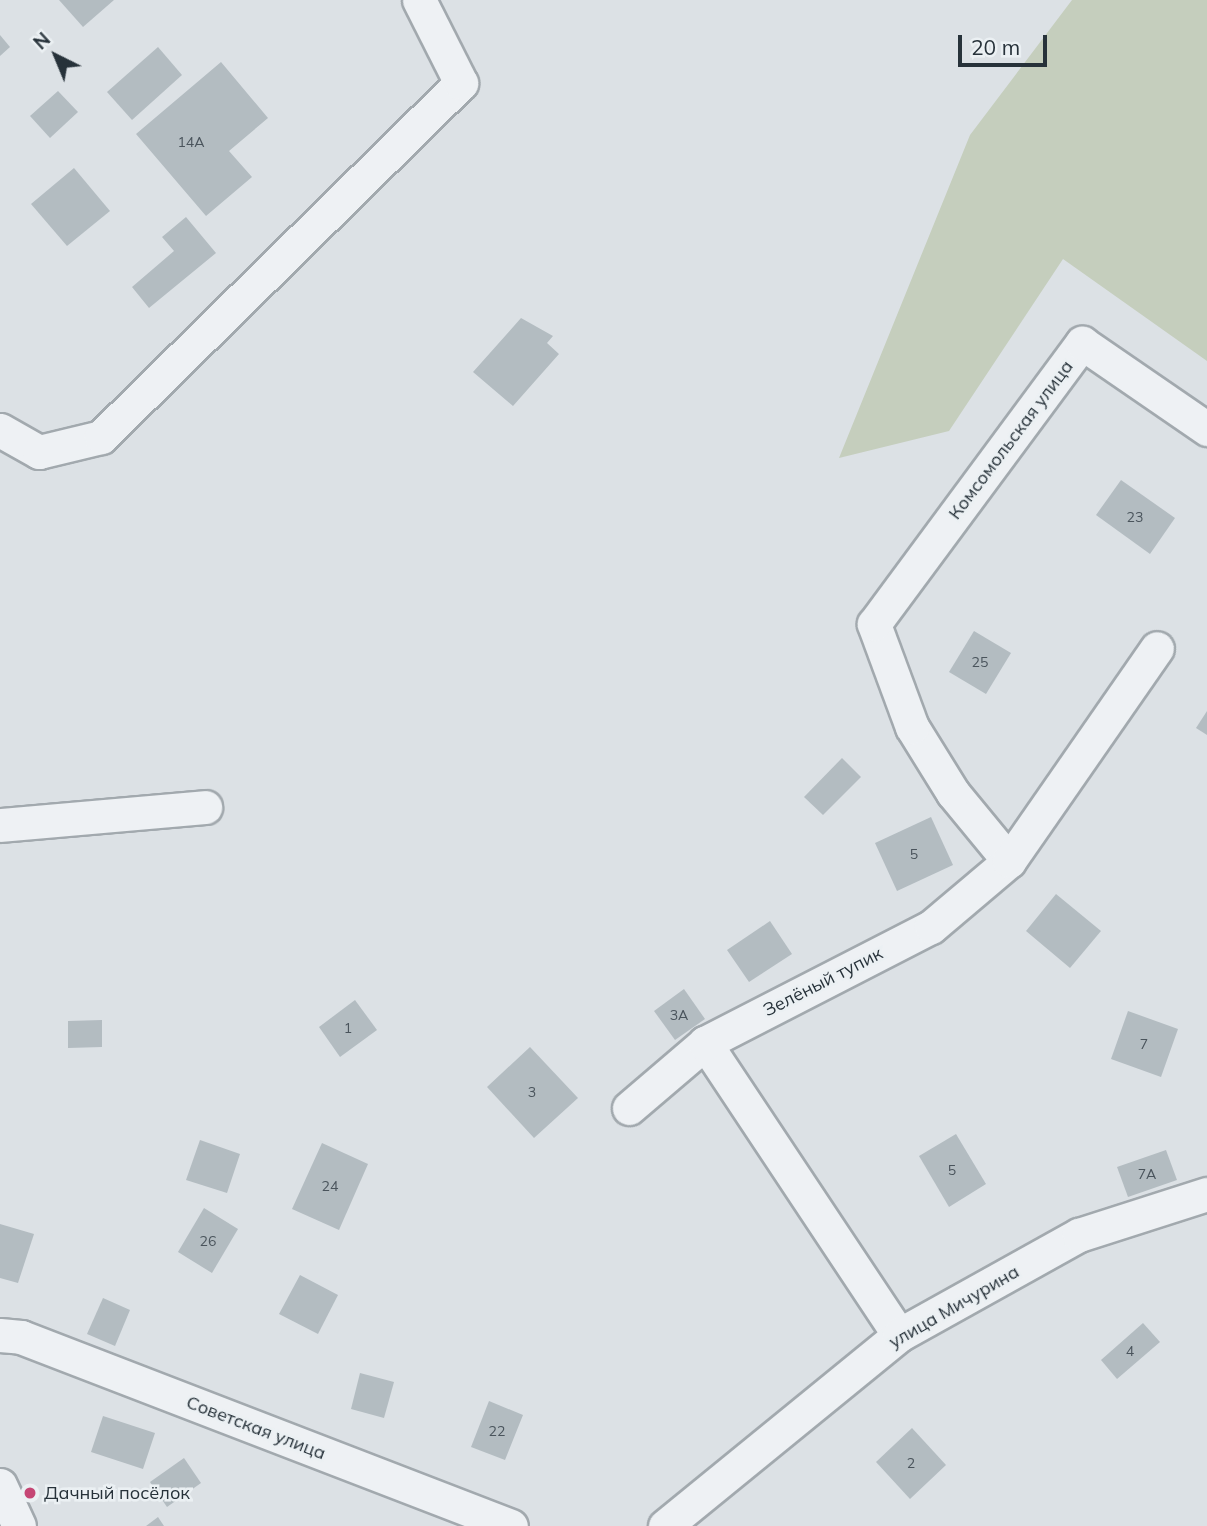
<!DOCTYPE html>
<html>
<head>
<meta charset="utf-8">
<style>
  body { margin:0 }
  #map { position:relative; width:1207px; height:1526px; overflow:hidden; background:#dce1e5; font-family:Mulish,sans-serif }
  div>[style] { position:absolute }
  .green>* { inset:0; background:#c5cebd }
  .building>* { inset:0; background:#b3bcc1 }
  .roads { filter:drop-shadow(2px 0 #a2a9ae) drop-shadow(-2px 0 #a2a9ae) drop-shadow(0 2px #a2a9ae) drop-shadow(0 -2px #a2a9ae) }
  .minor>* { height:33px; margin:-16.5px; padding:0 16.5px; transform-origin:16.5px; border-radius:16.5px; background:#eef1f4 }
  .dots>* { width:19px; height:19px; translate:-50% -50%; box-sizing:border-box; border:4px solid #ebf0f3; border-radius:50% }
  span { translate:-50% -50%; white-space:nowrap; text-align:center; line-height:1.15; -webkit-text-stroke:5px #ebf0f3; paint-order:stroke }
  .number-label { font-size:14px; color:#4a545c }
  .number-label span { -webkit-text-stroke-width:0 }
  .street-label { font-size:18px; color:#27323a }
  .poi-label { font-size:18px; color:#27323a }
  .left { translate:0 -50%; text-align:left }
  .north { position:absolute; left:21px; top:21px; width:70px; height:70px; -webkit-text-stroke:5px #ebf0f3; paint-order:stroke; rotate:317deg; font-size:19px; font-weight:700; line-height:28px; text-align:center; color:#27323a }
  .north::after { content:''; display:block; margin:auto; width:24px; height:32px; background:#27323a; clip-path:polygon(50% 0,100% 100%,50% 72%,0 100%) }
  .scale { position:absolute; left:958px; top:35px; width:89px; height:32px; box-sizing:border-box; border:4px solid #27323a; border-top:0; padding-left:9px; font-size:21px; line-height:24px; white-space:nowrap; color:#27323a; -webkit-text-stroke:5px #ebf0f3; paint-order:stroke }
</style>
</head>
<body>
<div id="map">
  <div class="green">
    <div style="clip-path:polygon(1072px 0,1207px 0,1207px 361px,1063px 259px,949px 431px,839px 458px,970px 135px)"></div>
  </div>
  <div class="building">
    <div style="clip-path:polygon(59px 0,114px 0,83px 27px)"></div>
    <div style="clip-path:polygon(0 35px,10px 47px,0 56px)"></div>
    <div style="clip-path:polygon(158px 47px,182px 75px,132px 120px,107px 92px)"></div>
    <div style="clip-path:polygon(221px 62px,268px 118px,229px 151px,252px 177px,206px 216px,136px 134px)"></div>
    <div style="clip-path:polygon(58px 91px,78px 112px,50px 138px,30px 116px)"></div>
    <div style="clip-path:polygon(74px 168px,110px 211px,67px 246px,31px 204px)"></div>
    <div style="clip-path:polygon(186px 217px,216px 253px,149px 308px,132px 287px,174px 251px,162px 237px)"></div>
    <div style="clip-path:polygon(521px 318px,553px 336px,547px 343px,559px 354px,513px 406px,473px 372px)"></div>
    <div style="clip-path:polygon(1121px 480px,1175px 518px,1150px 554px,1096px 515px)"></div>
    <div style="clip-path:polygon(974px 631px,1011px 653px,986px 694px,949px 672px)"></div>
    <div style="clip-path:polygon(1207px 711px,1207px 735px,1196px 728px)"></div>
    <div style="clip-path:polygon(842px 758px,861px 777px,823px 815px,804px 797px)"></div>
    <div style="clip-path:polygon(931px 817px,953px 865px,897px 891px,875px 843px)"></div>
    <div style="clip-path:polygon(1056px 894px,1101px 931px,1070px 968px,1026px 931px)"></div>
    <div style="clip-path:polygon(770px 921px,792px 954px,749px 982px,727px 950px)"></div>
    <div style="clip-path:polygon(684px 989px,705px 1019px,675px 1040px,654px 1011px)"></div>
    <div style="clip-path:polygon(355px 1000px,377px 1030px,340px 1057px,319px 1027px)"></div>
    <div style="clip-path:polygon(1128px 1011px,1178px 1029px,1161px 1077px,1111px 1059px)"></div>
    <div style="clip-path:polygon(102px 1020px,102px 1047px,68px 1048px,68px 1021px)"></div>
    <div style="clip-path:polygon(530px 1047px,578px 1098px,534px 1138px,487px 1087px)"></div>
    <div style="clip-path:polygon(956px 1134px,986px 1184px,949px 1207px,919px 1156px)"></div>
    <div style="clip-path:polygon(200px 1140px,240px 1154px,227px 1193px,186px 1180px)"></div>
    <div style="clip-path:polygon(322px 1143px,368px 1164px,339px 1230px,292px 1209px)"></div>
    <div style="clip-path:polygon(1166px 1150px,1177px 1180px,1128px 1197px,1117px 1167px)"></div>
    <div style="clip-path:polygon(204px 1208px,238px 1229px,212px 1273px,178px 1252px)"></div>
    <div style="clip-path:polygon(0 1224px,34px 1234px,18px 1283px,0 1278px)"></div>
    <div style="clip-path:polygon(300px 1275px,338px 1295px,318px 1334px,279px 1314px)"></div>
    <div style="clip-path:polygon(103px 1298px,130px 1310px,115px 1346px,87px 1334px)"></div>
    <div style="clip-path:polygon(1143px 1323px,1160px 1342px,1117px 1379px,1101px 1360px)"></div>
    <div style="clip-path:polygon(360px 1373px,394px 1382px,384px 1418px,351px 1409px)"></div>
    <div style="clip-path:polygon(489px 1401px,523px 1415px,505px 1460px,471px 1447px)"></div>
    <div style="clip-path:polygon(103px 1416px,155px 1433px,143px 1469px,91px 1452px)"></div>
    <div style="clip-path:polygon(912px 1428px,946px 1465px,910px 1499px,876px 1462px)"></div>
    <div style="clip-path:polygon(184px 1458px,201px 1483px,167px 1507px,150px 1482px)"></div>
    <div style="clip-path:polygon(158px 1517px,164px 1526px,146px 1526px)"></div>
  </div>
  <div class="roads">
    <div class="minor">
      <div style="left:0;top:430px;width:45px;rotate:29.4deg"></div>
      <div style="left:39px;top:452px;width:64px;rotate:-13.6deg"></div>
      <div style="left:101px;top:437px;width:505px;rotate:-44.52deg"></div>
      <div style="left:461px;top:83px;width:93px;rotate:-116.8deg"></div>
      <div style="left:0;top:825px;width:206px;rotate:-5deg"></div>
      <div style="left:1009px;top:861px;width:88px;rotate:-129.5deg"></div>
      <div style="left:953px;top:793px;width:78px;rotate:-121.8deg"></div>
      <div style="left:912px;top:727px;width:110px;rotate:-110.3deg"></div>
      <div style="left:874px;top:624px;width:350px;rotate:-53.5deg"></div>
      <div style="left:1082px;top:343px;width:152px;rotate:34.5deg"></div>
      <div style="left:629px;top:1108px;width:100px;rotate:-40.5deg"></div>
      <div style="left:0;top:1335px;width:21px;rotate:5deg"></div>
      <div style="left:21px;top:1337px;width:525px;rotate:21.09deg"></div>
      <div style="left:899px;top:1335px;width:351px;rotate:-123.6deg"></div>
      <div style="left:705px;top:1043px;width:254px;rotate:-27.2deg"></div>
      <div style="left:931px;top:927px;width:102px;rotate:-40.2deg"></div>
      <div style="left:1009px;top:861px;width:259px;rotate:-55.2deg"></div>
      <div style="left:0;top:1485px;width:45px;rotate:65.1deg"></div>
      <div style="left:665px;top:1526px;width:302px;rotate:-39.2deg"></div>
      <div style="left:899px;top:1335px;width:206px;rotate:-29.1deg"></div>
      <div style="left:1079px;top:1235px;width:134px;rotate:-17.8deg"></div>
    </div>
  </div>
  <div class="dots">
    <div style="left:30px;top:1493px;background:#c54674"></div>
  </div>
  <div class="number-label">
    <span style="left:191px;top:142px">14А</span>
    <span style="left:1135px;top:517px">23</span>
    <span style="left:980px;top:662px">25</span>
    <span style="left:914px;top:854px">5</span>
    <span style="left:679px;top:1015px">3А</span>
    <span style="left:348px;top:1028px">1</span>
    <span style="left:1144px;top:1044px">7</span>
    <span style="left:532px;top:1092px">3</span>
    <span style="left:952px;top:1170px">5</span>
    <span style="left:1147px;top:1174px">7А</span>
    <span style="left:330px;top:1186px">24</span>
    <span style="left:208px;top:1241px">26</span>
    <span style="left:1130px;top:1351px">4</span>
    <span style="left:497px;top:1431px">22</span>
    <span style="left:911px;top:1463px">2</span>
  </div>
  <div class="street-label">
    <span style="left:1011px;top:440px;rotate:-53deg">Комсомольская улица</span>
    <span style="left:823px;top:982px;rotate:-27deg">Зелёный тупик</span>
    <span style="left:954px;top:1307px;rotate:-30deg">улица Мичурина</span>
    <span style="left:256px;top:1428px;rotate:21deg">Советская улица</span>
  </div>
  <div class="poi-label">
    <span class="left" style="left:44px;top:1493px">Дачный посёлок</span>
  </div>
  <div class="north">N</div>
  <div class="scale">20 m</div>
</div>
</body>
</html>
